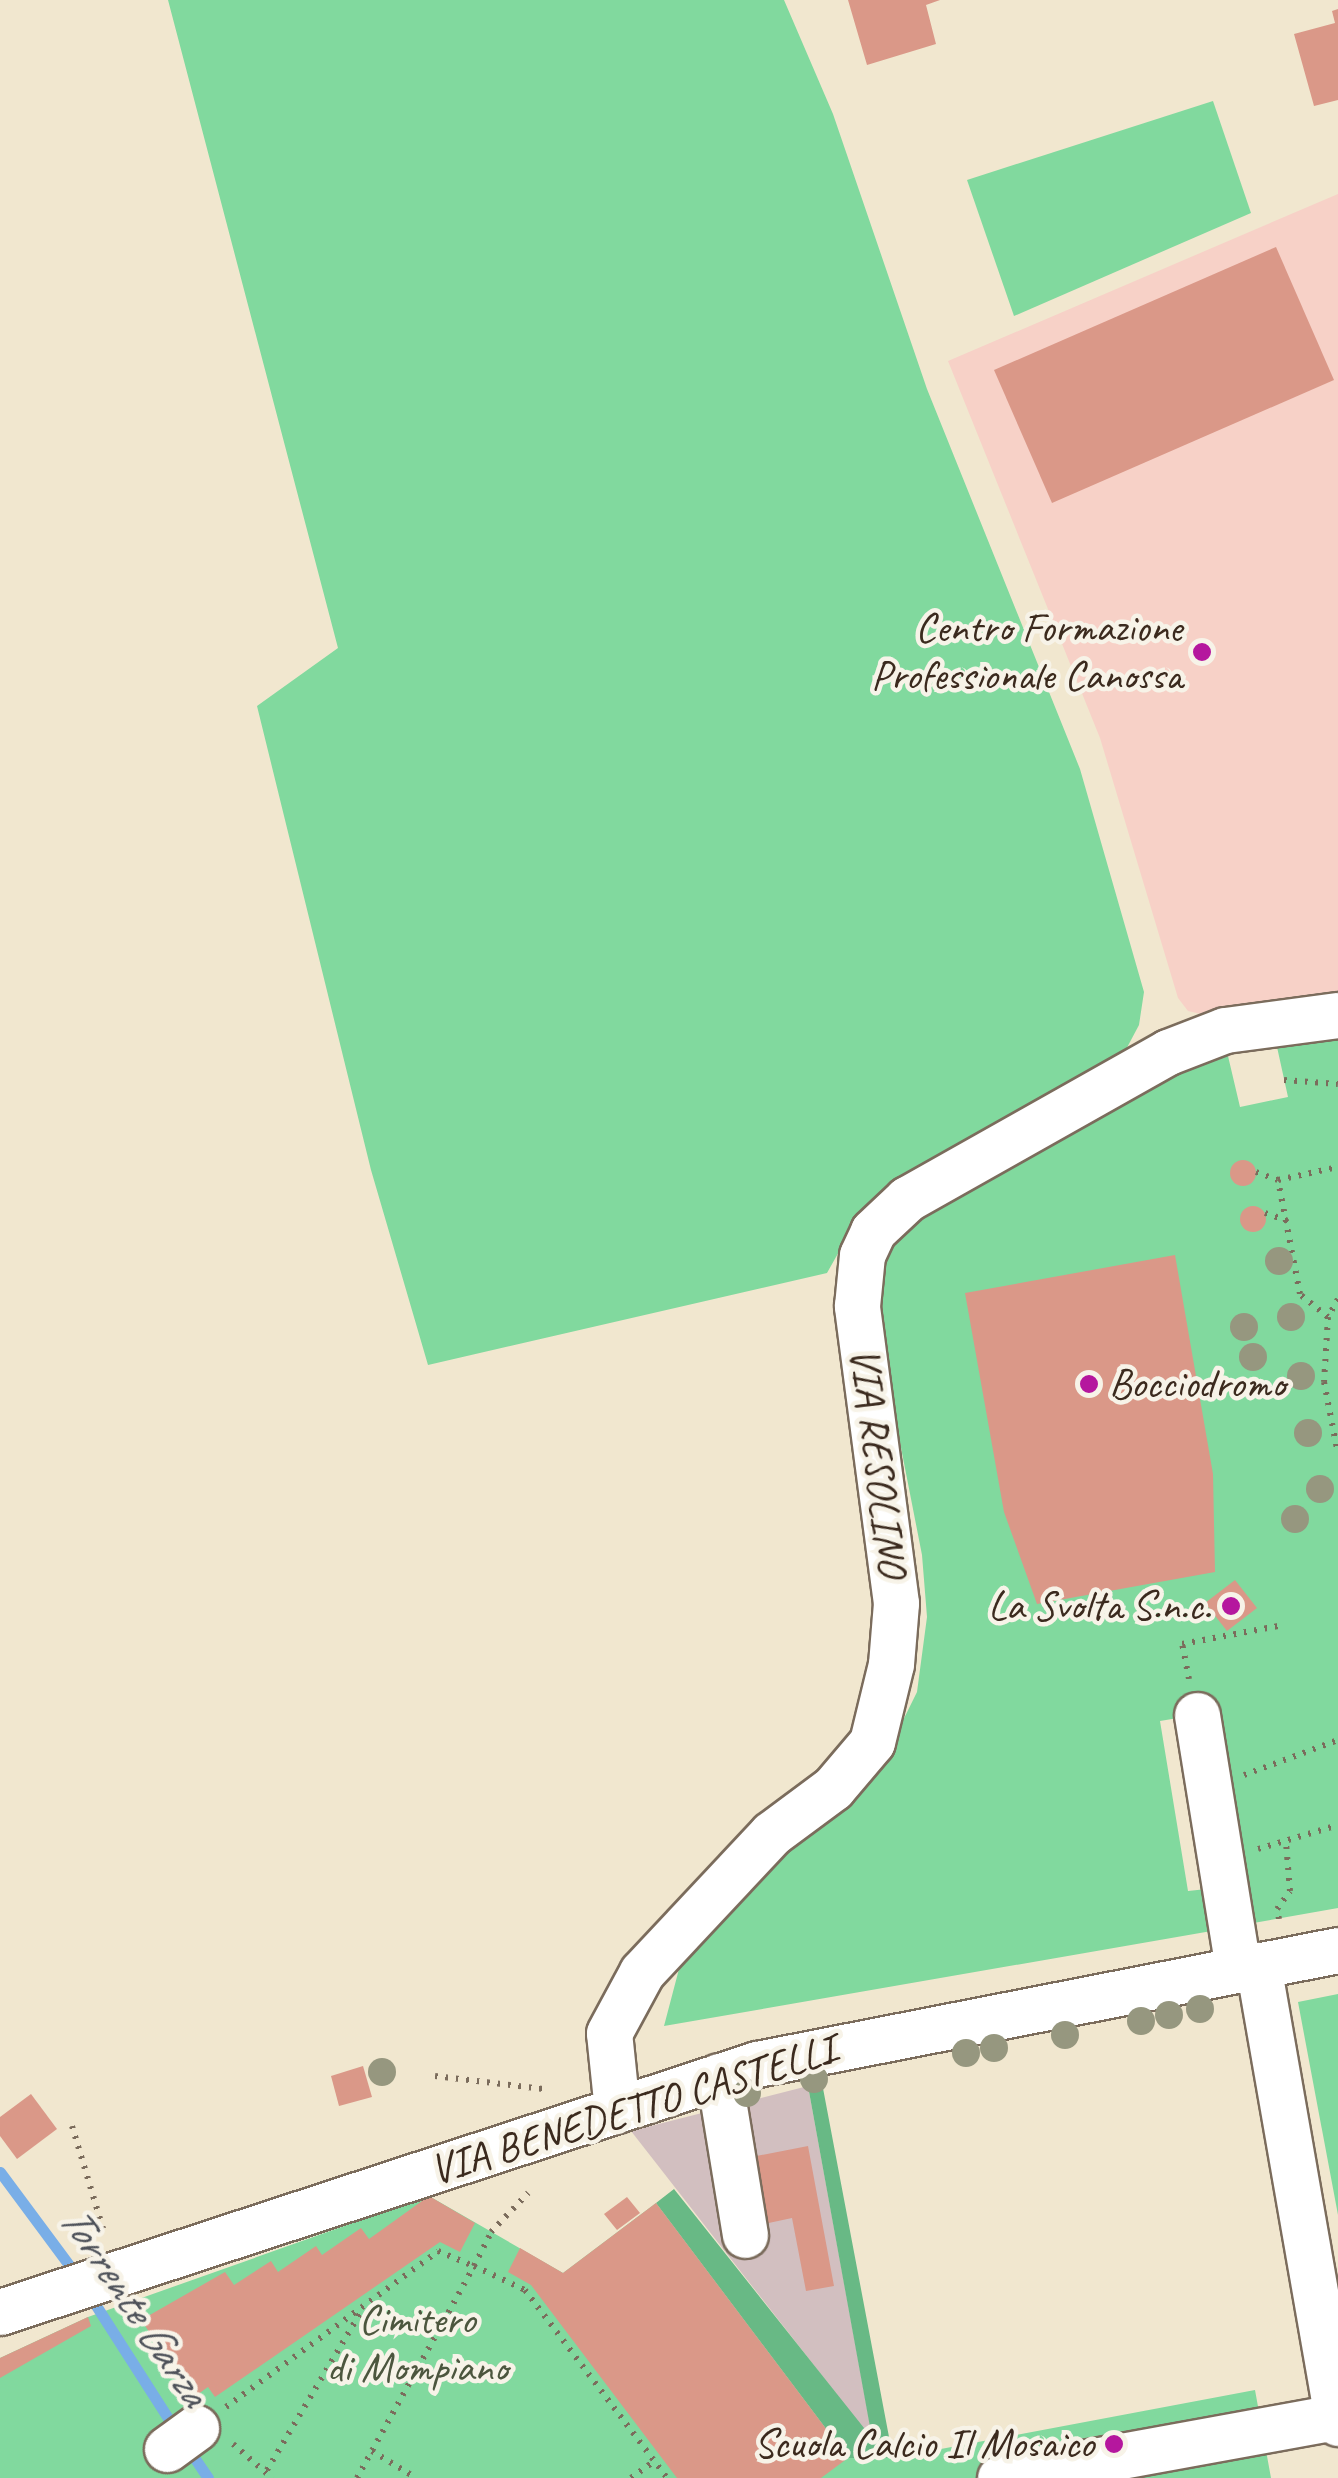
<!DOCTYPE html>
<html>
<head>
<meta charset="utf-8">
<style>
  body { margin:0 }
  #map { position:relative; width:1338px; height:2478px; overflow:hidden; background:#f1e7cf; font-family:Caveat,sans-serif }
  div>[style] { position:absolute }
  .built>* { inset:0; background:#f7d1c7 }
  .industrial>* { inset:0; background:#d2bfc0 }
  .green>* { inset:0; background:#81d99e }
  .forest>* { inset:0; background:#68b985 }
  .stream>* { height:11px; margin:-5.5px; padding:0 5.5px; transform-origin:5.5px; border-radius:5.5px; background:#79aee7 }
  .building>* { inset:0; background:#da9888 }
  .round { border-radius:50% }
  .path>* { height:6px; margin-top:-3px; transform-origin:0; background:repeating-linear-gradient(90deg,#7b6c5c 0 2.5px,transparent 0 10.5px) }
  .roads { filter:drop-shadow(2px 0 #7b6c5c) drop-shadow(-2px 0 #7b6c5c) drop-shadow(0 2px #7b6c5c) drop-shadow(0 -2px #7b6c5c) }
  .minor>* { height:45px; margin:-22.5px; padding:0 22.5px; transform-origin:22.5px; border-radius:22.5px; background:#fff }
  .trees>* { width:28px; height:28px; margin:-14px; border-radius:50%; background:#96977f }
  .dots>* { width:28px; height:28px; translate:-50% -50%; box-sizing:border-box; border:5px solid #f7f3e8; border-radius:50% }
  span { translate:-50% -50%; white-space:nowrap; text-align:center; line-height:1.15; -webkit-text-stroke:9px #f7f3e8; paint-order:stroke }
  .poi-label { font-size:42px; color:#3b2a1e }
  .right { translate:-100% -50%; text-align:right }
  .left { translate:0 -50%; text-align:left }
  .street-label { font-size:42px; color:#3b2a1e }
  .park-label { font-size:42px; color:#4c563e }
  .water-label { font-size:45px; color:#4e525a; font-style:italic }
</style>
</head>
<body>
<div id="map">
  <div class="built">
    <div style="clip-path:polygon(1338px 194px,1338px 996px,1205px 1015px,1188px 1011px,1178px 998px,1100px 738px,948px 361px)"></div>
  </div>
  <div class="industrial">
    <div style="clip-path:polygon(808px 2086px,873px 2441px,631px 2131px)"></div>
  </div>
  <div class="green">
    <div style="clip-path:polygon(168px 0,784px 0,833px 114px,927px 389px,1080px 769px,1144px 992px,1139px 1025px,1122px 1057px,859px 1216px,827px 1273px,428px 1365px,371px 1170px,257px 706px,338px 648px)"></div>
    <div style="clip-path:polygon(1213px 101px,1251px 213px,1014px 316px,967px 180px)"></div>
    <div style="clip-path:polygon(1338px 1038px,1338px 1908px,1242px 1925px,1231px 1779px,1208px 1713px,1160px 1721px,1188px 1891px,1216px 1888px,1223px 1929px,664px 2026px,679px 1969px,780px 1848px,878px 1771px,917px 1692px,927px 1617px,922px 1555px,877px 1325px,879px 1279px,893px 1244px,931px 1210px,1173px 1073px,1228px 1056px,1240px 1107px,1288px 1097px,1277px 1047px)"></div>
    <div style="clip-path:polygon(1338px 1994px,1338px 2215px,1298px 2002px)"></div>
    <div style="clip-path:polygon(429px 2196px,563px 2273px,656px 2203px,848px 2458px,893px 2458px,1255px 2390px,1271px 2478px,0 2478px,0 2358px,88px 2317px)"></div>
  </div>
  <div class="forest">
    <div style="clip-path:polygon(822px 2083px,893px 2458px,848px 2458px,656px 2203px,674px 2189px,872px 2438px,808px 2086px)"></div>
  </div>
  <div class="stream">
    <div style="left:0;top:2172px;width:131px;rotate:53.4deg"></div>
    <div style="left:88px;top:2293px;width:161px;rotate:57.4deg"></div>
    <div style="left:185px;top:2444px;width:41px;rotate:55.9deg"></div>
  </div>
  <div class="building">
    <div style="clip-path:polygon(848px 0,940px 0,926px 5px,936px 44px,867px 65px)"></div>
    <div style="clip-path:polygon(1338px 9px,1338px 100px,1314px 106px,1294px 34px,1335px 23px,1332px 11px)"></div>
    <div style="clip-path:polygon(1276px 247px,1334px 380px,1052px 503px,994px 370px)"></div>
    <div class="round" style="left:1230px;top:1160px;width:26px;height:26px"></div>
    <div class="round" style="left:1240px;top:1206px;width:26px;height:26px"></div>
    <div style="clip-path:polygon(1175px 1255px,1213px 1474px,1215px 1572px,1037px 1604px,1004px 1512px,965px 1293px)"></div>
    <div style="clip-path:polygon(1235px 1580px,1257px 1608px,1227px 1631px,1205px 1603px)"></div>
    <div style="clip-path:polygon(363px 2066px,372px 2097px,339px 2106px,331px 2076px)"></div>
    <div style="clip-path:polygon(31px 2094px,57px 2129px,17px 2159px,0 2136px,0 2117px)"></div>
    <div style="clip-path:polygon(808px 2146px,834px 2286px,806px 2291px,792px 2218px,764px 2224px,751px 2157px)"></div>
    <div style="clip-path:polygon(429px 2196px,475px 2223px,460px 2252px,440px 2242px,215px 2397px,208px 2387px,194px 2397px,141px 2320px,225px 2272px,234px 2285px,271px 2261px,278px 2272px,316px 2246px,322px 2255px,361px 2228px,369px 2239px)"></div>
    <div style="clip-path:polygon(627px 2197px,640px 2213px,617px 2230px,604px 2214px)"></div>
    <div style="clip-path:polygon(656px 2203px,848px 2458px,821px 2478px,677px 2478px,531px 2285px,508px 2272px,520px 2248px,563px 2273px)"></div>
    <div style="clip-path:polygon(88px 2317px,91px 2326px,0 2378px,0 2358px)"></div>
  </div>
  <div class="path">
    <div style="left:1284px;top:1080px;width:54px;rotate:4.2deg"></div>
    <div style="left:1256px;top:1172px;width:23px;rotate:20deg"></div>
    <div style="left:1265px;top:1213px;width:24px;rotate:19deg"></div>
    <div style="left:1338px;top:1299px;width:21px;rotate:119deg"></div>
    <div style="left:1328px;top:1317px;width:65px;rotate:93.5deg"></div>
    <div style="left:1324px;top:1382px;width:73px;rotate:79deg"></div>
    <div style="left:1328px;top:1317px;width:36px;rotate:-141deg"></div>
    <div style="left:1300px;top:1294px;width:116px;rotate:-100.9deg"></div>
    <div style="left:1278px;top:1180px;width:61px;rotate:-12.2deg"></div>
    <div style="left:1189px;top:1679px;width:36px;rotate:-101deg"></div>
    <div style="left:1182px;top:1644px;width:98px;rotate:-10.6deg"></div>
    <div style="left:1244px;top:1775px;width:100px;rotate:-20.4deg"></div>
    <div style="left:1258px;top:1849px;width:84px;rotate:-16.7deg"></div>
    <div style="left:1279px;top:1919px;width:10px;rotate:-101deg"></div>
    <div style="left:1277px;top:1909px;width:22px;rotate:-54deg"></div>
    <div style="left:1290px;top:1891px;width:49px;rotate:-94.7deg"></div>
    <div style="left:435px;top:2076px;width:109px;rotate:6.9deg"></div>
    <div style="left:72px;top:2126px;width:114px;rotate:73.2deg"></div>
    <div style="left:226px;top:2407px;width:263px;rotate:-36.3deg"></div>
    <div style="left:438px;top:2251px;width:39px;rotate:23deg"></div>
    <div style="left:474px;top:2266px;width:38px;rotate:-63deg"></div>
    <div style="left:491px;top:2232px;width:54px;rotate:-46.5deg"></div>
    <div style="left:233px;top:2444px;width:52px;rotate:41.1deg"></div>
    <div style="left:372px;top:2451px;width:52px;rotate:31.5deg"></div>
    <div style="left:267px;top:2470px;width:188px;rotate:-59.3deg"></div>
    <div style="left:357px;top:2478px;width:242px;rotate:-61.1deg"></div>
    <div style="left:474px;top:2266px;width:56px;rotate:25.2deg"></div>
    <div style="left:525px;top:2290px;width:236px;rotate:52.9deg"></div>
    <div style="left:631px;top:2478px;width:29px;rotate:-36deg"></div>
  </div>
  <div class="roads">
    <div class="minor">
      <div style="left:1197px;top:1715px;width:257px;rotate:80.8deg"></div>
      <div style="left:1258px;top:1965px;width:465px;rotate:80.1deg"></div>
      <div style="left:719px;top:2076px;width:161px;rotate:80.7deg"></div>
      <div style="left:617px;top:2110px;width:77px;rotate:-95.9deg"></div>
      <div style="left:609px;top:2033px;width:69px;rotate:-61.6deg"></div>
      <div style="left:642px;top:1972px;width:189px;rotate:-46.9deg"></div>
      <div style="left:771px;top:1834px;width:77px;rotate:-36.6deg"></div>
      <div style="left:833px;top:1788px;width:60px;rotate:-49.7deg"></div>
      <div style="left:872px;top:1742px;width:80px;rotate:-76.3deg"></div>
      <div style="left:891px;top:1664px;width:61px;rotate:-85.3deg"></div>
      <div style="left:896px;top:1603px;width:300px;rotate:-97.5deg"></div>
      <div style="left:857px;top:1306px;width:51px;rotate:-84.4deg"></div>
      <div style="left:862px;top:1255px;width:26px;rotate:-65deg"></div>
      <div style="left:873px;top:1231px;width:47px;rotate:-43.3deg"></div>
      <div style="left:907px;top:1199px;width:300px;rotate:-29.4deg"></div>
      <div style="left:1168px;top:1052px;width:61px;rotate:-21.1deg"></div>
      <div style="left:1225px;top:1030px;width:114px;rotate:-7.6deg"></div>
      <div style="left:0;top:2312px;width:797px;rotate:-18.14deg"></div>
      <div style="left:757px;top:2064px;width:592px;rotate:-11.1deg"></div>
      <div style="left:167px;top:2449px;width:36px;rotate:-36deg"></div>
      <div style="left:1000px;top:2478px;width:342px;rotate:-10.3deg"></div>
    </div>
  </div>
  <div class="trees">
    <div style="left:1279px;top:1261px"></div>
    <div style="left:1291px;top:1317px"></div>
    <div style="left:1244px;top:1327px"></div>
    <div style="left:1253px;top:1357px"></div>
    <div style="left:1301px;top:1376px"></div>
    <div style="left:1308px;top:1433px"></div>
    <div style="left:1320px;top:1489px"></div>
    <div style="left:1295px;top:1519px"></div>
    <div style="left:1200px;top:2009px"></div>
    <div style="left:1169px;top:2015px"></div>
    <div style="left:1141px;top:2021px"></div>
    <div style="left:1065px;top:2035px"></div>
    <div style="left:994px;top:2048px"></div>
    <div style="left:966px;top:2053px"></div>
    <div style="left:382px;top:2072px"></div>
    <div style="left:814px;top:2079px"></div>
    <div style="left:747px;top:2093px"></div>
  </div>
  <div class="dots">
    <div style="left:1202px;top:652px;background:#b5179e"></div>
    <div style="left:1089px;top:1384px;background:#b5179e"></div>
    <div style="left:1231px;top:1606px;background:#b5179e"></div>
    <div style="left:1114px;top:2444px;background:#b5179e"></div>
  </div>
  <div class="poi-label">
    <span class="right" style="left:1182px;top:652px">Centro Formazione<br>Professionale Canossa</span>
    <span class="left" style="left:1109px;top:1384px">Bocciodromo</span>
    <span class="right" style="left:1211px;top:1606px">La Svolta S.n.c.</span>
    <span class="right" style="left:1094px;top:2444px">Scuola Calcio Il Mosaico</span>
  </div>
  <div class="street-label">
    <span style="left:878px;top:1462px;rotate:83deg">VIA RESOLINO</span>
    <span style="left:633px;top:2110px;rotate:-17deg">VIA BENEDETTO CASTELLI</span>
  </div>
  <div class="park-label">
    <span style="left:417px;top:2344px">Cimitero<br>di Mompiano</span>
  </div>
  <div class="water-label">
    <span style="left:134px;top:2305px;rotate:56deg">Torrente Garza</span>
  </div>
</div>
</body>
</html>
